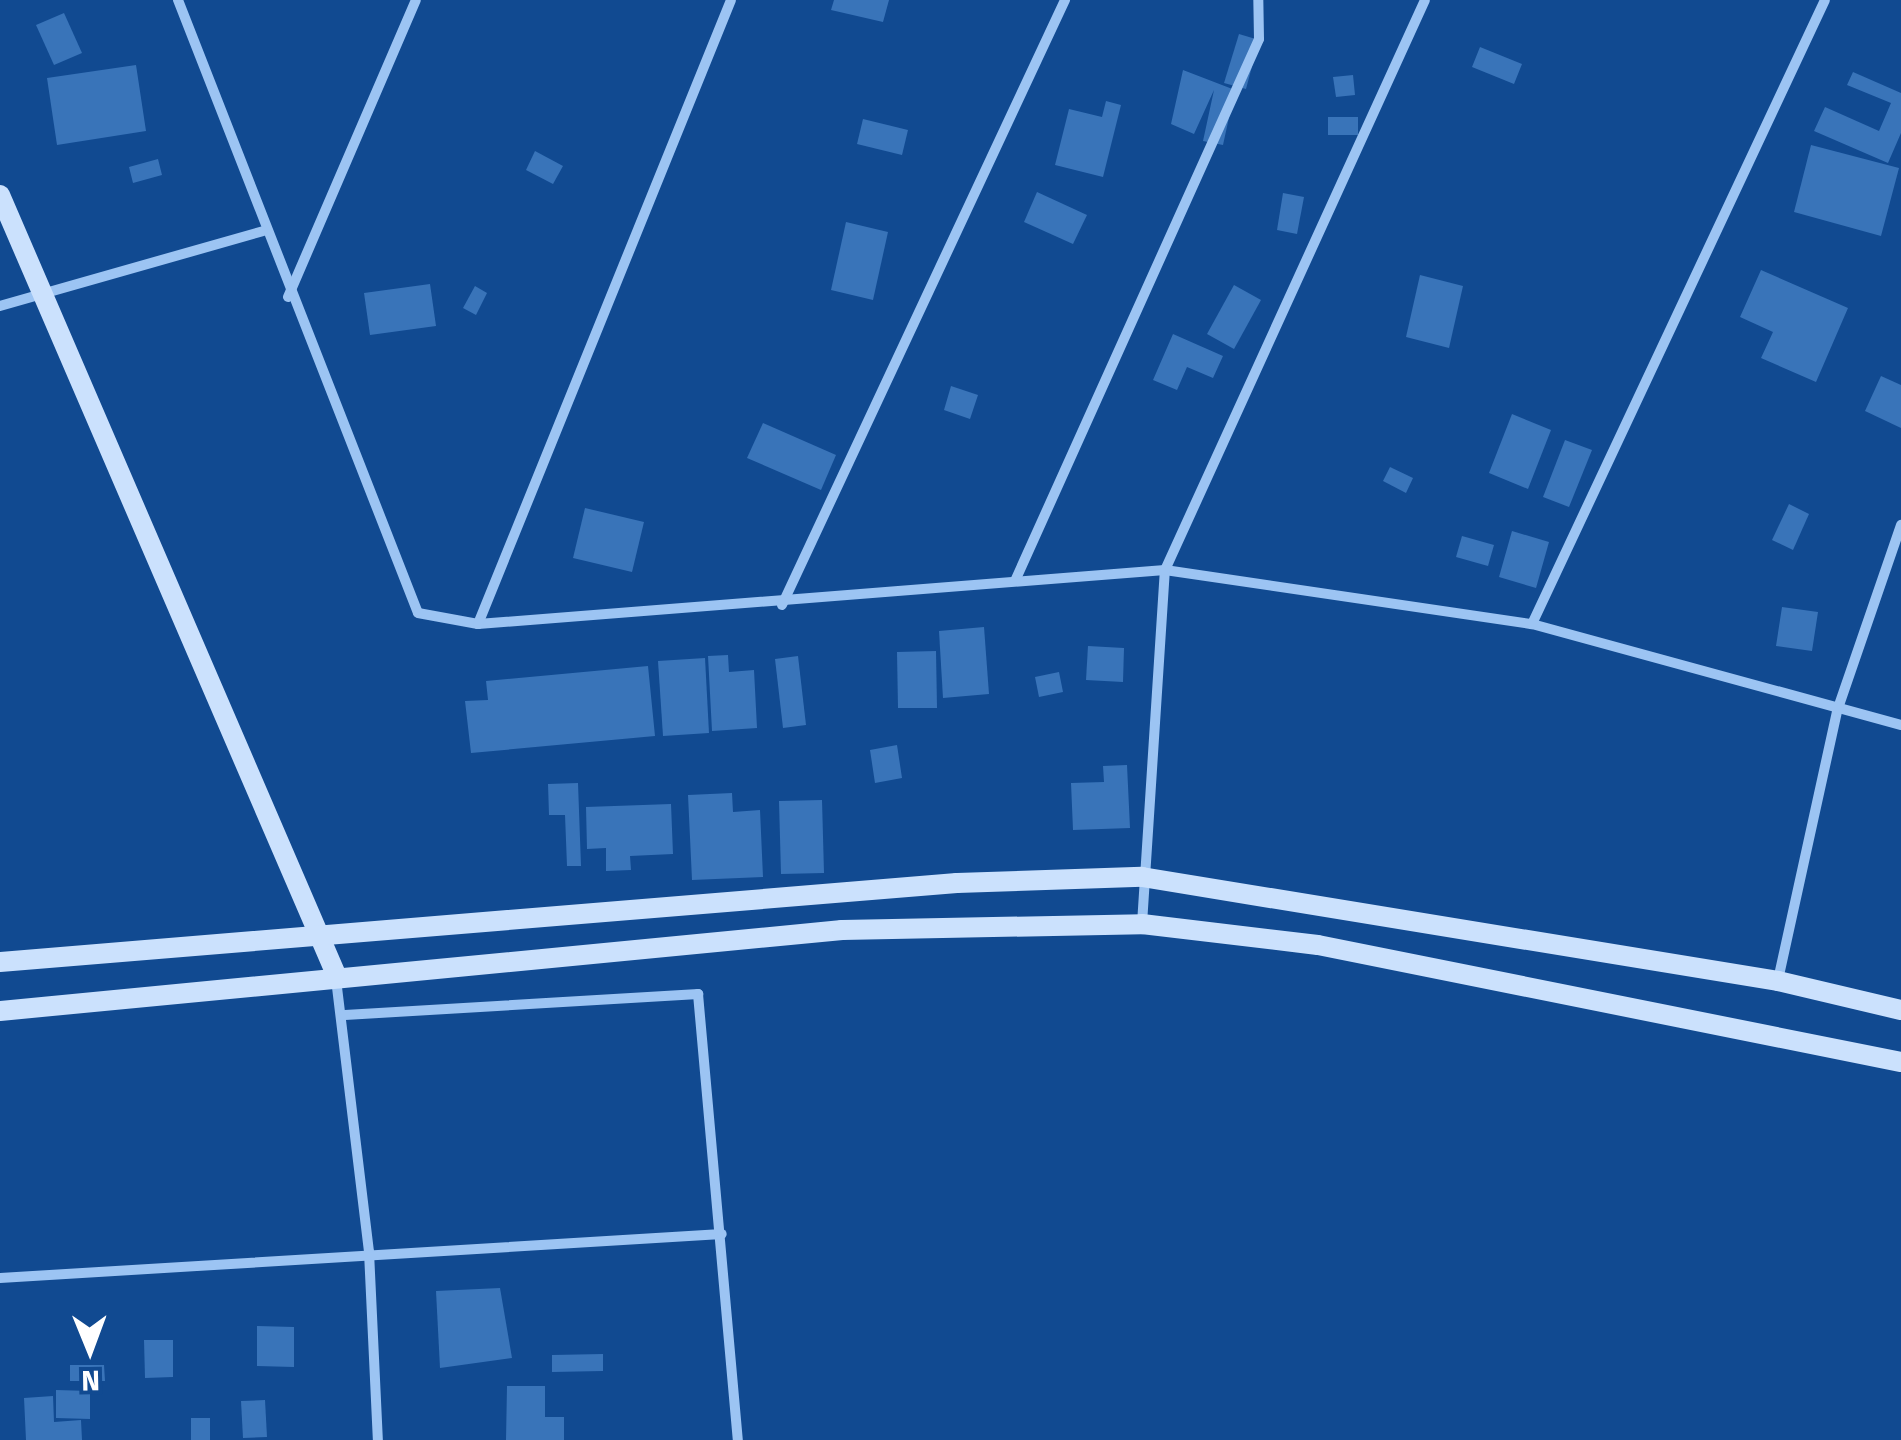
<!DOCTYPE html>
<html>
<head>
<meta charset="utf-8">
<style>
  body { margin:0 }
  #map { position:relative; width:1901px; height:1440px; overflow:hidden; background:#114a91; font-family:"Fira Sans",sans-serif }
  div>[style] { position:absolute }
  .building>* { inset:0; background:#3974b9 }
  .street>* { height:10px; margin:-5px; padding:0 5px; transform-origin:5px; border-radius:5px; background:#9cc4f3 }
  .secondary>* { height:20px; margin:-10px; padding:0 10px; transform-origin:10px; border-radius:10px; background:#cbe1fd }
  span { translate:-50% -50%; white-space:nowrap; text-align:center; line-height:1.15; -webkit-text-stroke:10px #114a91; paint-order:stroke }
  .north { position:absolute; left:40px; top:1300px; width:100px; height:100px; -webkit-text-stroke:8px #114a91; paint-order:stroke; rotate:179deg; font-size:28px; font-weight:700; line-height:40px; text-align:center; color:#fff }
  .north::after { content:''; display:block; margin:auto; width:35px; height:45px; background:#fff; clip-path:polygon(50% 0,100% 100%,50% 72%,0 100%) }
</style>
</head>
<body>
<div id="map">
  <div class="building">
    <div style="clip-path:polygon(834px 0,889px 0,883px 22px,831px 10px)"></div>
    <div style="clip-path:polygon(64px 13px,82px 53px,54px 65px,36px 25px)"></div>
    <div style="clip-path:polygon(1239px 34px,1259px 40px,1246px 89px,1224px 83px)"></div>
    <div style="clip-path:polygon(1480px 47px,1522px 64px,1514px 84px,1472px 67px)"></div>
    <div style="clip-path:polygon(136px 65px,146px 131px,57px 145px,47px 78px)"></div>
    <div style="clip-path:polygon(1183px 70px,1235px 90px,1223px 145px,1203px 141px,1214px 90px,1194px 134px,1171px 124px)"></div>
    <div style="clip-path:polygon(1853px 72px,1901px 93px,1901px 133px,1888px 163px,1814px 131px,1825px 107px,1879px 131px,1891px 103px,1847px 85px)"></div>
    <div style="clip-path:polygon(1353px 75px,1355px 95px,1336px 97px,1333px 77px)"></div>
    <div style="clip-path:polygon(1106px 101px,1121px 105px,1103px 177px,1055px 165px,1069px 109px,1102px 117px)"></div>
    <div style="clip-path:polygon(1328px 117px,1358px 117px,1358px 135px,1328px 135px)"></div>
    <div style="clip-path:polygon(863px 119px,908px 130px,902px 155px,857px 144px)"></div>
    <div style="clip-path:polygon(1811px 145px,1899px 168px,1881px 236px,1794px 212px)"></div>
    <div style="clip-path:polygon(535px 151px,563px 166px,553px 184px,526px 170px)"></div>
    <div style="clip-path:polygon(158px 159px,162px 175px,133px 183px,129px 167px)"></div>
    <div style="clip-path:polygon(1037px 192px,1087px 215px,1073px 244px,1024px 222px)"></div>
    <div style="clip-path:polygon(1283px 193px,1304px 197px,1297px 234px,1277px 230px)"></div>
    <div style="clip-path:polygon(846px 222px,888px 232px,873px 300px,831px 290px)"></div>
    <div style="clip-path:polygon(1761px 270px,1848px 308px,1816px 382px,1761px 358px,1773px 332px,1740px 317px)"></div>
    <div style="clip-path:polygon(1420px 275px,1463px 286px,1449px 348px,1406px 337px)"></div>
    <div style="clip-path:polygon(430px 284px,436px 326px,370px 335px,364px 293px)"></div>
    <div style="clip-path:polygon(1234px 285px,1261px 300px,1234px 349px,1207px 334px)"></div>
    <div style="clip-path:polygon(475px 286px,487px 293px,476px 315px,463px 308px)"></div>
    <div style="clip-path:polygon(1173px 334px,1223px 356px,1213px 378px,1187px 367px,1177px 390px,1153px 380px)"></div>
    <div style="clip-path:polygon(1881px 376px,1901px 385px,1901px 428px,1865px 411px)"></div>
    <div style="clip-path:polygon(951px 386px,978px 395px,970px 419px,944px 410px)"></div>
    <div style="clip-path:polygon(1512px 414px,1551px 430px,1528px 489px,1489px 473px)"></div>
    <div style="clip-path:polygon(763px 423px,836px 455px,821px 490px,747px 458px)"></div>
    <div style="clip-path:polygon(1565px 440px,1592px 450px,1569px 507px,1543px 497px)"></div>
    <div style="clip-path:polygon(1390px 467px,1413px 478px,1406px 493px,1383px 481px)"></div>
    <div style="clip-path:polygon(1789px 504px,1809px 514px,1793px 550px,1772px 540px)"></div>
    <div style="clip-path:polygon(585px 508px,644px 522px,632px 572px,573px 558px)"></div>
    <div style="clip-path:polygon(1512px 531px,1549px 542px,1536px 588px,1499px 577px)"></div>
    <div style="clip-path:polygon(1462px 536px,1494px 545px,1488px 566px,1456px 557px)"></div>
    <div style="clip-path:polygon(1782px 607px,1818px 612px,1812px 651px,1776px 646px)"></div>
    <div style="clip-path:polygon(984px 627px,989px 694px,943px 698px,939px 631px)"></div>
    <div style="clip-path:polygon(1088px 646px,1124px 648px,1123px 682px,1086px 680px)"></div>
    <div style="clip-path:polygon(936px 651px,937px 708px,898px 708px,897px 652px)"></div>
    <div style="clip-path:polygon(728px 655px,729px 672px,754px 670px,757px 728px,712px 731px,708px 656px)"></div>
    <div style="clip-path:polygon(798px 656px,806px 725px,783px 728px,775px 659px)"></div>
    <div style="clip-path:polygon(705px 658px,709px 733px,663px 736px,658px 661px)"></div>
    <div style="clip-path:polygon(648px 666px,655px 736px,471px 753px,465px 701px,488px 700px,486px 681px)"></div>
    <div style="clip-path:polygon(1059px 672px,1063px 692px,1039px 697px,1035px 677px)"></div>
    <div style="clip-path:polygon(897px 745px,902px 778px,875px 783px,870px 750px)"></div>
    <div style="clip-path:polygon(1127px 765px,1130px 828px,1073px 830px,1071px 783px,1104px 782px,1103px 766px)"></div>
    <div style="clip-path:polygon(578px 783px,581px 866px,567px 866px,565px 815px,549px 815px,548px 784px)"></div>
    <div style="clip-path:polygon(732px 793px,733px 812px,760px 810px,763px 877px,692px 880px,688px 795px)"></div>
    <div style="clip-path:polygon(822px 800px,824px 873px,781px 874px,779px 801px)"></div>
    <div style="clip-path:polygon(671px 804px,673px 854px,630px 856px,631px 870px,606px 871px,606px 848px,587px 849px,586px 807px)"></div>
    <div style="clip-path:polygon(500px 1288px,512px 1358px,440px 1368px,436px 1291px)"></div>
    <div style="clip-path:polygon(257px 1326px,294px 1327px,294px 1367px,257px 1366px)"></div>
    <div style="clip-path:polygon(144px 1340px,173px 1340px,173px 1377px,145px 1378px)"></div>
    <div style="clip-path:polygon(603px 1354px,603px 1371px,552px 1372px,552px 1355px)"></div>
    <div style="clip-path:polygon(70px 1365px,104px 1365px,105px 1381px,70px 1381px)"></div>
    <div style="clip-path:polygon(507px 1386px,545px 1386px,545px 1417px,564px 1417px,564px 1440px,506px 1440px)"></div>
    <div style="clip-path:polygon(56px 1390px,90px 1391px,90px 1419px,56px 1418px)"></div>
    <div style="clip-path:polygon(53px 1396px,54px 1422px,81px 1420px,82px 1440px,26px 1440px,24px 1398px)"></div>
    <div style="clip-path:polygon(265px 1400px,267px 1437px,243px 1438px,241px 1401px)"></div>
    <div style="clip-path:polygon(191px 1418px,210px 1418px,210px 1440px,191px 1440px)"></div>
  </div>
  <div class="street">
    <div style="left:178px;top:0;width:658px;rotate:68.62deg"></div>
    <div style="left:418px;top:613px;width:61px;rotate:10.4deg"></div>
    <div style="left:478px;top:624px;width:689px;rotate:-4.49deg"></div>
    <div style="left:1165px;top:570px;width:371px;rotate:8.4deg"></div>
    <div style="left:1532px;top:624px;width:383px;rotate:15.3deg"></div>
    <div style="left:288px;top:297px;width:323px;rotate:-66.7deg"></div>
    <div style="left:0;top:306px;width:273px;rotate:-15.9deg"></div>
    <div style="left:1015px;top:581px;width:594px;rotate:-65.76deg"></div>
    <div style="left:1259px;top:39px;width:39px;rotate:-91deg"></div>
    <div style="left:782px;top:605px;width:668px;rotate:-64.93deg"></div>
    <div style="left:478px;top:624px;width:673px;rotate:-67.93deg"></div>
    <div style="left:1532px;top:624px;width:689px;rotate:-64.85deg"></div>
    <div style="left:1142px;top:924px;width:355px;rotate:-86.3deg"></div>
    <div style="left:1165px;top:570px;width:626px;rotate:-65.48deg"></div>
    <div style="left:336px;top:979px;width:275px;rotate:83.1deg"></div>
    <div style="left:369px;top:1252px;width:188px;rotate:87.3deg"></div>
    <div style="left:1778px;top:980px;width:275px;rotate:-77.6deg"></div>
    <div style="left:1837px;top:711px;width:197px;rotate:-71deg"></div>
    <div style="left:345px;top:1015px;width:354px;rotate:-3.4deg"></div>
    <div style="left:698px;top:994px;width:448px;rotate:84.9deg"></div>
    <div style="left:0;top:1278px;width:723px;rotate:-3.49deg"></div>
  </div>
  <div class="secondary">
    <div style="left:0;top:195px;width:846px;rotate:66.68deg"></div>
    <div style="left:0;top:962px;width:960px;rotate:-4.72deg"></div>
    <div style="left:957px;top:883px;width:185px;rotate:-1.9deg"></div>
    <div style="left:1142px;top:877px;width:644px;rotate:9.29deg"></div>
    <div style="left:1778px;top:981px;width:126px;rotate:13.3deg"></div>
    <div style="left:0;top:1011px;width:846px;rotate:-5.49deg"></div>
    <div style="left:842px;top:930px;width:300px;rotate:-1.1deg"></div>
    <div style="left:1142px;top:924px;width:177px;rotate:6.8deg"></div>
    <div style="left:1318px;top:945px;width:595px;rotate:11.35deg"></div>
  </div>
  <div class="north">N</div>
</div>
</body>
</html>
